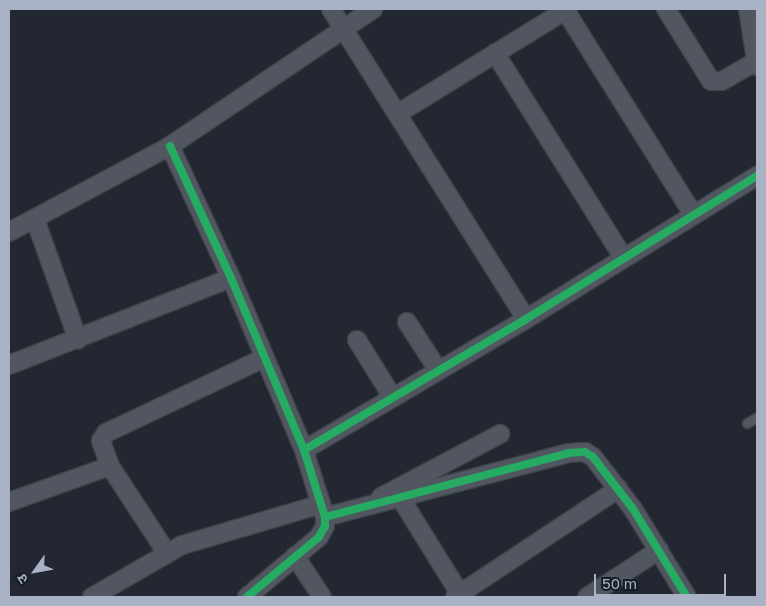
<!DOCTYPE html>
<html>
<head>
<meta charset="utf-8">
<style>
  body { margin:0 }
  #map { position:relative; width:766px; height:606px; overflow:hidden; background:#222731; font-family:"Golos Text","Noto Sans Devanagari",sans-serif }
  div>[style] { position:absolute }
  .roads { filter:drop-shadow(1px 0 #3e4249) drop-shadow(-1px 0 #3e4249) drop-shadow(0 1px #3e4249) drop-shadow(0 -1px #3e4249) }
  .lane>* { height:9px; margin:-4.5px; padding:0 4.5px; transform-origin:4.5px; border-radius:4.5px; background:#515660 }
  .street>* { height:18px; margin:-9px; padding:0 9px; transform-origin:9px; border-radius:9px; background:#515660 }
  .cycleway>* { height:8px; margin:-4px; padding:0 4px; transform-origin:4px; border-radius:4px; background:#26ab63 }
  span { translate:-50% -50%; white-space:nowrap; text-align:center; line-height:1.15; -webkit-text-stroke:5px #161d2b; paint-order:stroke }
  .frame { position:absolute; inset:0; border:10px solid #a9b2c5; pointer-events:none }
  .north { position:absolute; left:10px; top:546px; width:50px; height:50px; -webkit-text-stroke:4px #161d2b; paint-order:stroke; rotate:238deg; font-size:14px; font-weight:700; line-height:20px; text-align:center; color:#a9b2c5 }
  .north::after { content:''; display:block; margin:auto; width:18px; height:22px; background:#a9b2c5; clip-path:polygon(50% 0,100% 100%,50% 72%,0 100%) }
  .scale { position:absolute; left:594px; top:574px; width:132px; height:22px; box-sizing:border-box; border:2px solid #a9b2c5; border-top:0; padding-left:6px; font-size:15px; line-height:18px; white-space:nowrap; color:#a9b2c5; -webkit-text-stroke:4px #161d2b; paint-order:stroke }
</style>
</head>
<body>
<div id="map">
  <div class="roads">
    <div class="lane">
      <div style="left:747px;top:423px;width:12px;rotate:-31deg"></div>
    </div>
    <div class="street">
      <div style="left:331px;top:9px;width:366px;rotate:57.8deg"></div>
      <div style="left:666px;top:9px;width:85px;rotate:58deg"></div>
      <div style="left:711px;top:81px;width:11px"></div>
      <div style="left:722px;top:81px;width:39px;rotate:-30deg"></div>
      <div style="left:748px;top:9px;width:58px;rotate:81deg"></div>
      <div style="left:565px;top:10px;width:241px;rotate:57.9deg"></div>
      <div style="left:495px;top:53px;width:241px;rotate:57.9deg"></div>
      <div style="left:397px;top:114px;width:201px;rotate:-31.6deg"></div>
      <div style="left:170px;top:146px;width:145px;rotate:65.2deg"></div>
      <div style="left:231px;top:278px;width:187px;rotate:67deg"></div>
      <div style="left:304px;top:450px;width:70px;rotate:72.6deg"></div>
      <div style="left:325px;top:517px;width:9px;rotate:90deg"></div>
      <div style="left:325px;top:526px;width:13px;rotate:119deg"></div>
      <div style="left:319px;top:537px;width:94px;rotate:140.2deg"></div>
      <div style="left:35px;top:219px;width:128px;rotate:70.4deg"></div>
      <div style="left:9px;top:232px;width:183px;rotate:-28.1deg"></div>
      <div style="left:170px;top:146px;width:245px;rotate:-34deg"></div>
      <div style="left:407px;top:322px;width:57px;rotate:57.1deg"></div>
      <div style="left:357px;top:340px;width:68px;rotate:58.2deg"></div>
      <div style="left:9px;top:365px;width:238px;rotate:-21.4deg"></div>
      <div style="left:304px;top:450px;width:258px;rotate:-30.5deg"></div>
      <div style="left:526px;top:319px;width:272px;rotate:-31.8deg"></div>
      <div style="left:110px;top:466px;width:103px;rotate:56.9deg"></div>
      <div style="left:381px;top:497px;width:135px;rotate:-27.9deg"></div>
      <div style="left:401px;top:499px;width:115px;rotate:58.1deg"></div>
      <div style="left:9px;top:502px;width:107px;rotate:-19.6deg"></div>
      <div style="left:110px;top:466px;width:27px;rotate:-110deg"></div>
      <div style="left:101px;top:441px;width:9px;rotate:-58deg"></div>
      <div style="left:106px;top:433px;width:175px;rotate:-25.4deg"></div>
      <div style="left:325px;top:517px;width:252px;rotate:-14.7deg"></div>
      <div style="left:569px;top:453px;width:16px;rotate:-4deg"></div>
      <div style="left:585px;top:452px;width:9px;rotate:32deg"></div>
      <div style="left:593px;top:457px;width:66px;rotate:52.4deg"></div>
      <div style="left:633px;top:509px;width:103px;rotate:58.5deg"></div>
      <div style="left:295px;top:556px;width:49px;rotate:56.6deg"></div>
      <div style="left:92px;top:597px;width:104px;rotate:-30deg"></div>
      <div style="left:182px;top:545px;width:145px;rotate:-16.4deg"></div>
      <div style="left:455px;top:597px;width:196px;rotate:-33.5deg"></div>
      <div style="left:587px;top:597px;width:86px;rotate:-33.1deg"></div>
    </div>
  </div>
  <div class="cycleway">
    <div style="left:170px;top:146px;width:145px;rotate:65.2deg"></div>
    <div style="left:231px;top:278px;width:187px;rotate:67deg"></div>
    <div style="left:304px;top:450px;width:70px;rotate:72.6deg"></div>
    <div style="left:325px;top:517px;width:9px;rotate:90deg"></div>
    <div style="left:325px;top:526px;width:13px;rotate:119deg"></div>
    <div style="left:319px;top:537px;width:94px;rotate:140.2deg"></div>
    <div style="left:304px;top:450px;width:258px;rotate:-30.5deg"></div>
    <div style="left:526px;top:319px;width:272px;rotate:-31.8deg"></div>
    <div style="left:325px;top:517px;width:252px;rotate:-14.7deg"></div>
    <div style="left:569px;top:453px;width:16px;rotate:-4deg"></div>
    <div style="left:585px;top:452px;width:9px;rotate:32deg"></div>
    <div style="left:593px;top:457px;width:66px;rotate:52.4deg"></div>
    <div style="left:633px;top:509px;width:103px;rotate:58.5deg"></div>
  </div>
  <div class="frame"></div>
  <div class="north">उ</div>
  <div class="scale">50 m</div>
</div>
</body>
</html>
